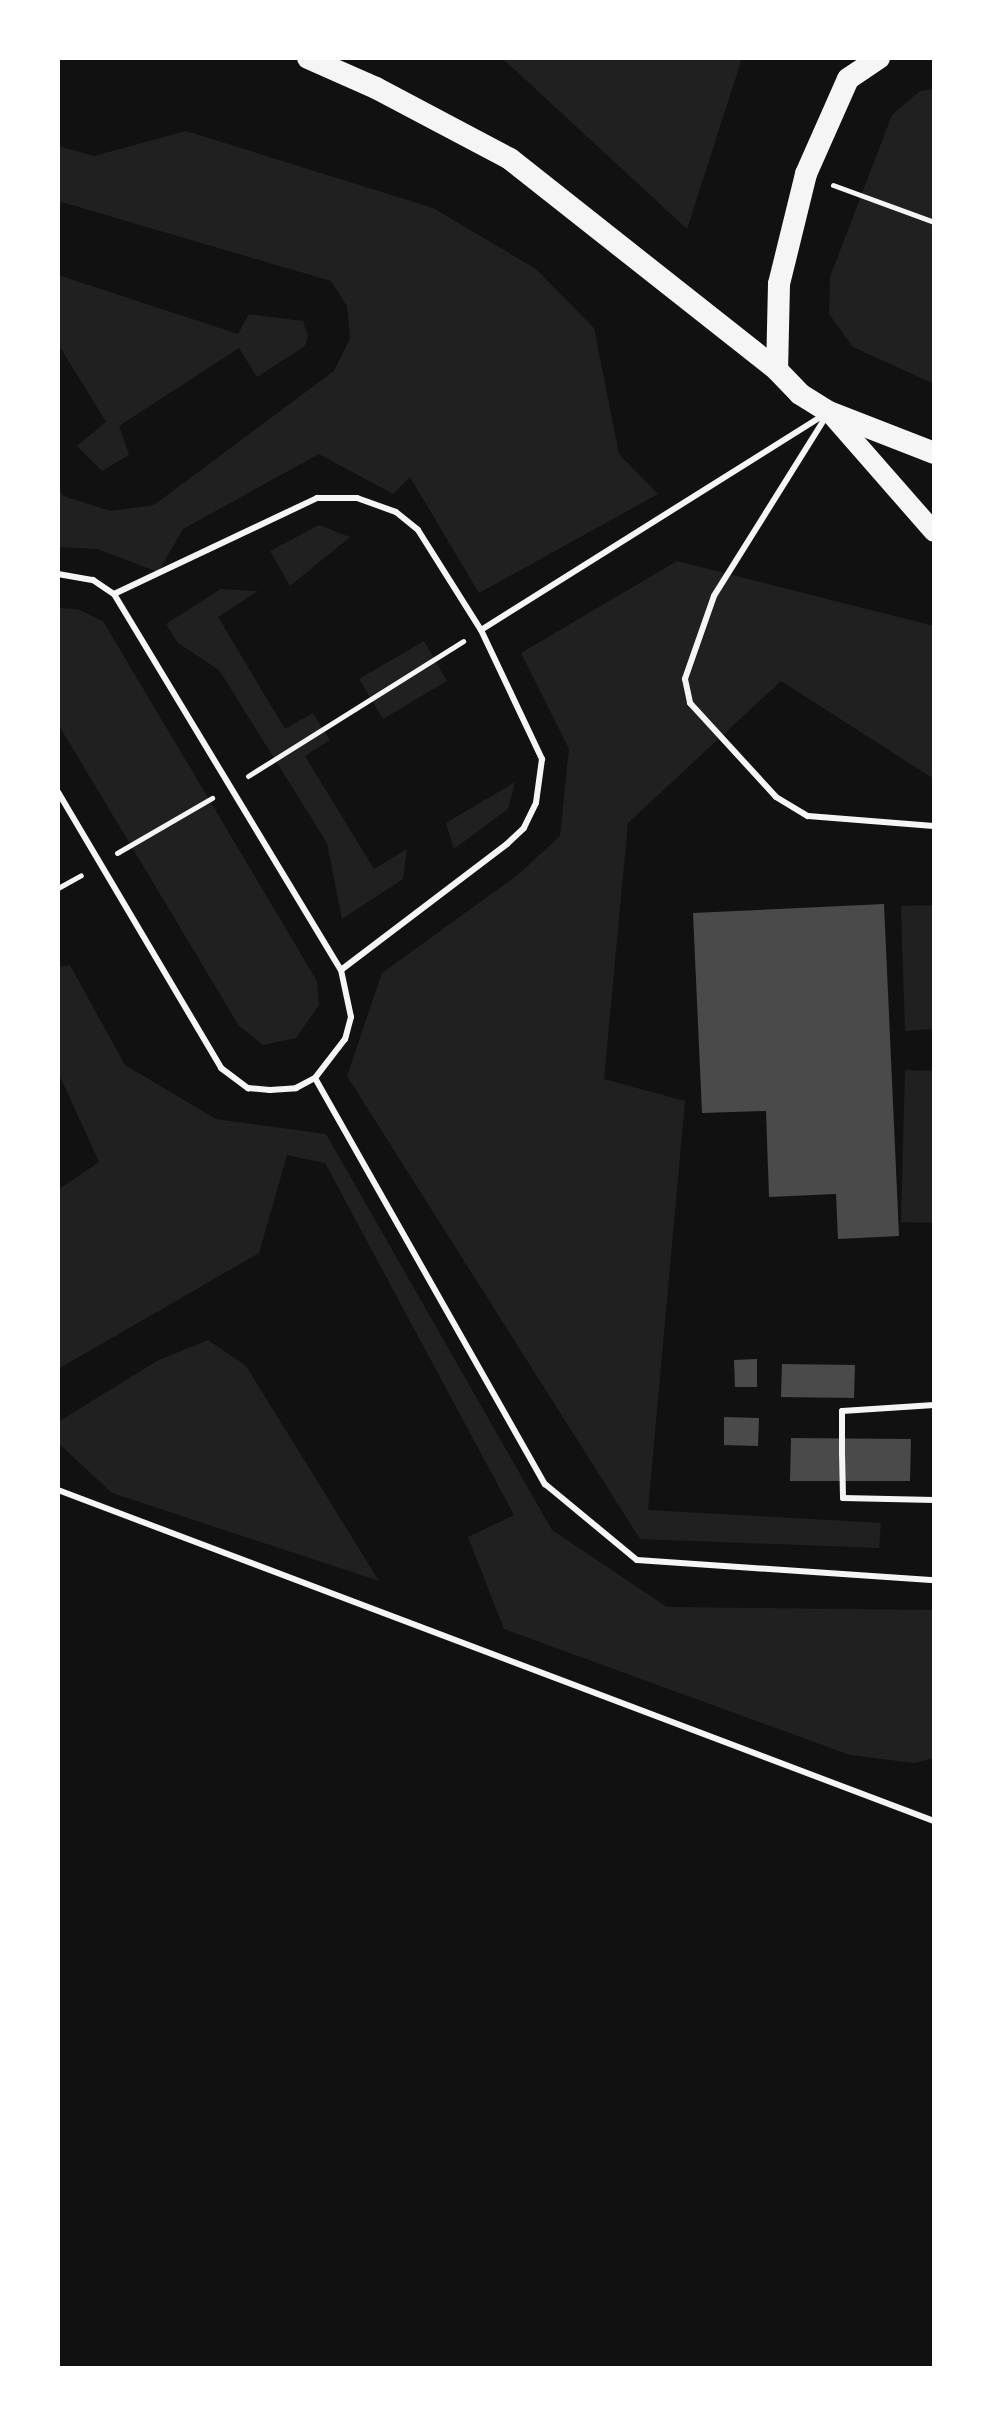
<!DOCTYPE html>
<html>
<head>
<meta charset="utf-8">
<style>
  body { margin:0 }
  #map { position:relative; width:992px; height:2426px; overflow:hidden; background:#111; font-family:"Nunito Sans",sans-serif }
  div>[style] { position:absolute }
  .green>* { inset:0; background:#202020 }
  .building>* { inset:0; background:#4a4a4a }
  .path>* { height:5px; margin:-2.5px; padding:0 2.5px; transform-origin:2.5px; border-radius:2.5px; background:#f5f5f5 }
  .service>* { height:6px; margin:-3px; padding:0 3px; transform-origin:3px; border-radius:3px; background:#f5f5f5 }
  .primary>* { height:20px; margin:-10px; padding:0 10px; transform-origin:10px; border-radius:10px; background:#f5f5f5 }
  .trunk>* { height:22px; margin:-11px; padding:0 11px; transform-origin:11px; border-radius:11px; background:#f5f5f5 }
  span { translate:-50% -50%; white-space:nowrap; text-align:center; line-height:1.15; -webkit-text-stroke:6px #fff; paint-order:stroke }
  .frame { position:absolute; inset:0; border:60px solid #fff; pointer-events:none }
</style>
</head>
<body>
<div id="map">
  <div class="green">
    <div style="clip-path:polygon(503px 58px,742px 58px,687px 229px,502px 58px)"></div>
    <div style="clip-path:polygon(934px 89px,934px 384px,853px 347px,829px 314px,830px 277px,892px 115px,920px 91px)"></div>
    <div style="clip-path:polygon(186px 131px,433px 208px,536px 269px,594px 328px,619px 454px,658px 494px,479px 593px,410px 477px,393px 494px,319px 454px,183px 529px,158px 572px,97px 549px,58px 547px,58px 488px,63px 496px,111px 511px,154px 505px,334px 371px,350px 339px,347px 306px,331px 281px,58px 201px,58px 146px,94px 156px)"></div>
    <div style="clip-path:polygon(58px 275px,238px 334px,249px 314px,303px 321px,308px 336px,305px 346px,257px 377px,239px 348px,119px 426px,129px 455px,102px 471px,77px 446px,106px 422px,58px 344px)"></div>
    <div style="clip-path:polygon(319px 525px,350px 537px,290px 586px,270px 551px)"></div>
    <div style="clip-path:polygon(677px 561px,934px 626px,934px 779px,781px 681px,628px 823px,604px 1079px,685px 1101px,648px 1510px,881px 1523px,879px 1548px,640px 1539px,347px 1076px,382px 973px,519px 874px,560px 836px,569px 749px,521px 653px)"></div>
    <div style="clip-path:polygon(221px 589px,258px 591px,218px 617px,285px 729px,313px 713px,330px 740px,305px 756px,374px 869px,407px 849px,403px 879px,342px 919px,327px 843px,219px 670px,178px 643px,166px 624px)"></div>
    <div style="clip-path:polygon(58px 608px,77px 609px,103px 621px,317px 981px,319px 1005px,296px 1038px,263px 1045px,239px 1026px,58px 724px)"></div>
    <div style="clip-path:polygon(424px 641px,447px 681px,383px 719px,359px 679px)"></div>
    <div style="clip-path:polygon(515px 782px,508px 809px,454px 849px,446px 823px)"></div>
    <div style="clip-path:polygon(934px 905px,934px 1029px,905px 1031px,901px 906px)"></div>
    <div style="clip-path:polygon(70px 965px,125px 1065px,216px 1119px,326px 1134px,552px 1530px,667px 1607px,934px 1610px,934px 1758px,914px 1763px,850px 1755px,504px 1629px,468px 1537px,514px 1515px,325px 1163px,287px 1155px,259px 1253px,58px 1369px,58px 1190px,99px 1162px,58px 1072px,58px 967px)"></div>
    <div style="clip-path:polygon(905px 1070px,934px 1071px,934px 1223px,901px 1222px)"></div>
    <div style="clip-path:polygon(208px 1340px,246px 1366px,379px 1581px,112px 1493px,58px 1443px,58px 1422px,157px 1361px)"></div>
  </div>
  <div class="building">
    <div style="clip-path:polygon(884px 904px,899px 1236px,838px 1239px,836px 1194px,769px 1197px,766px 1111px,702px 1113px,693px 913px)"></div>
    <div style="clip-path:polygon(757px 1359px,757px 1387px,735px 1387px,734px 1360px)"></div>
    <div style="clip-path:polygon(782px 1364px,855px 1365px,854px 1398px,781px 1397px)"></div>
    <div style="clip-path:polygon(724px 1417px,759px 1418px,758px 1446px,724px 1445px)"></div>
    <div style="clip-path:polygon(791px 1438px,911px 1439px,910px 1481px,790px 1481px)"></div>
  </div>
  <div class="path">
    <div style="left:833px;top:185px;width:108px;rotate:20.1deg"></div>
    <div style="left:248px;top:776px;width:254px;rotate:-32.1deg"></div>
    <div style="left:117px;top:853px;width:110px;rotate:-30.1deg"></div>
    <div style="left:58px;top:888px;width:26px;rotate:-29deg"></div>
  </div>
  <div class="service">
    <div style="left:827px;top:415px;width:213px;rotate:122deg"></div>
    <div style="left:714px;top:596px;width:88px;rotate:109.3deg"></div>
    <div style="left:685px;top:679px;width:25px;rotate:78deg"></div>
    <div style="left:690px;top:703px;width:127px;rotate:47.5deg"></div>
    <div style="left:776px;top:797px;width:37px;rotate:31deg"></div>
    <div style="left:808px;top:816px;width:126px;rotate:4.5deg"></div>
    <div style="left:58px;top:574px;width:36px;rotate:10deg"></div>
    <div style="left:93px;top:580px;width:25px;rotate:34deg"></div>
    <div style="left:114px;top:594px;width:439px;rotate:58.9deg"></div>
    <div style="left:341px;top:970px;width:48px;rotate:78deg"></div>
    <div style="left:351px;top:1017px;width:23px;rotate:105deg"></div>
    <div style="left:345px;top:1039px;width:49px;rotate:127.6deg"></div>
    <div style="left:114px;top:594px;width:225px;rotate:-25.3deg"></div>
    <div style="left:317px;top:498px;width:40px"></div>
    <div style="left:357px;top:498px;width:41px;rotate:19.7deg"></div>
    <div style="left:396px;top:512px;width:28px;rotate:39deg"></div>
    <div style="left:418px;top:530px;width:118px;rotate:57.8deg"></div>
    <div style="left:481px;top:630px;width:143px;rotate:64.7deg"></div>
    <div style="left:542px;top:759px;width:44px;rotate:97.8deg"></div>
    <div style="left:536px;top:803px;width:28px;rotate:116deg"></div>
    <div style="left:524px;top:828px;width:23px;rotate:137deg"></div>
    <div style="left:507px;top:844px;width:208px;rotate:142.8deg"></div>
    <div style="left:481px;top:630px;width:405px;rotate:-32.1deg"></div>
    <div style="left:58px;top:792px;width:321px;rotate:59.4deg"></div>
    <div style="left:221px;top:1068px;width:34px;rotate:37deg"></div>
    <div style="left:248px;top:1088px;width:22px;rotate:5deg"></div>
    <div style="left:270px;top:1090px;width:26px;rotate:-4deg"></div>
    <div style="left:296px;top:1088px;width:21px;rotate:-28deg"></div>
    <div style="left:315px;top:1078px;width:467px;rotate:60.5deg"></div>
    <div style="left:545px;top:1484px;width:119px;rotate:39.6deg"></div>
    <div style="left:637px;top:1560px;width:298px;rotate:3.9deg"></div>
    <div style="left:934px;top:1405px;width:92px;rotate:176.3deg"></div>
    <div style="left:842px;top:1411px;width:42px;rotate:90deg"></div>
    <div style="left:842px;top:1453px;width:45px;rotate:88.7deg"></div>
    <div style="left:843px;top:1498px;width:91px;rotate:1.3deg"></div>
    <div style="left:58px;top:1490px;width:936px;rotate:20.7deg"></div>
  </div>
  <div class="primary">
    <div style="left:829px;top:412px;width:159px;rotate:48.8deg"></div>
  </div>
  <div class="trunk">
    <div style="left:308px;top:58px;width:74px;rotate:23.8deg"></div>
    <div style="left:376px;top:88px;width:152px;rotate:27.9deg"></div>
    <div style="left:510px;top:159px;width:340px;rotate:38.3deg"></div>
    <div style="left:879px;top:58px;width:37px;rotate:146deg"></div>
    <div style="left:848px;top:79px;width:104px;rotate:113.9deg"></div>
    <div style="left:806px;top:174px;width:113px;rotate:103.8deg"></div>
    <div style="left:779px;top:284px;width:86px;rotate:91.3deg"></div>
    <div style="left:777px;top:370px;width:33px;rotate:46deg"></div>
    <div style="left:800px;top:394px;width:34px;rotate:32deg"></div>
    <div style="left:829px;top:412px;width:113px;rotate:21.3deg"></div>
  </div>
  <div class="frame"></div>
</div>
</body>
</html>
